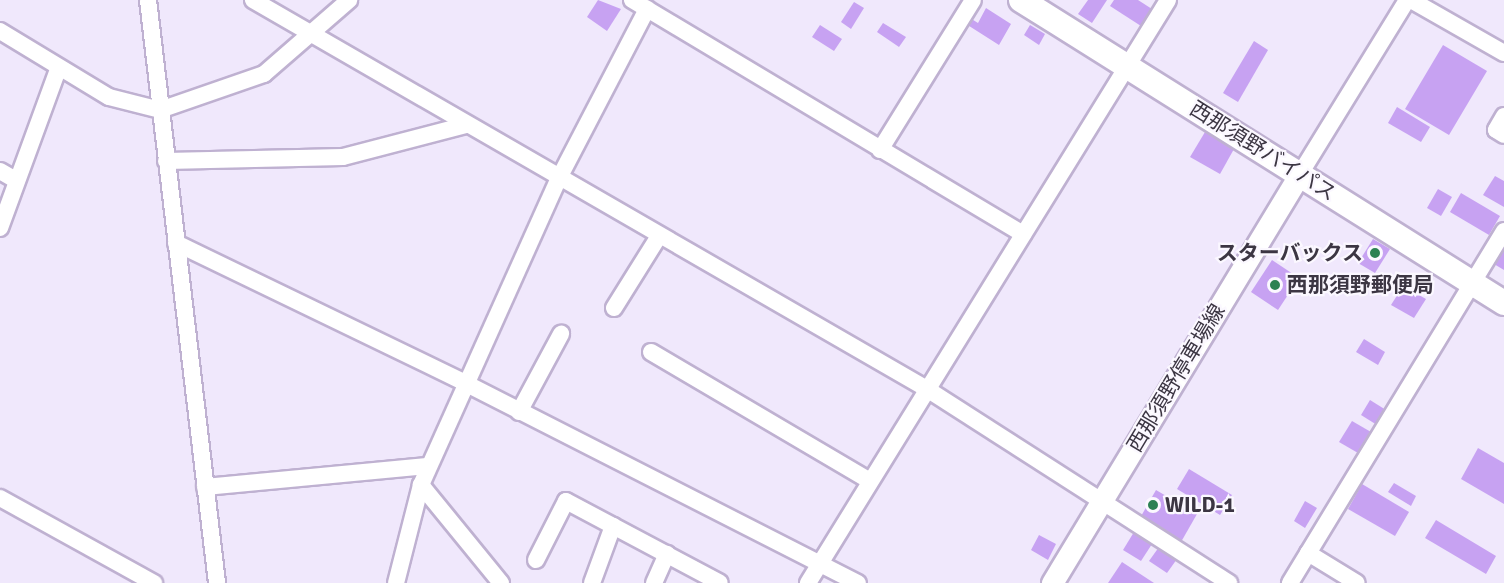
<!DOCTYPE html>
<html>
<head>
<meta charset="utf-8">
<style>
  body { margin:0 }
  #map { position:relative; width:1504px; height:583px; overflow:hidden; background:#f0e8fc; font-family:Signika,"Noto Sans JP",sans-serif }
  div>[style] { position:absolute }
  .building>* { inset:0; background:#c7a2f2 }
  .roads { filter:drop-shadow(2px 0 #bfb1d1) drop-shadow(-2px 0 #bfb1d1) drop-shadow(0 2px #bfb1d1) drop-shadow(0 -2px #bfb1d1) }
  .minor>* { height:16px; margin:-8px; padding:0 8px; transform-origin:8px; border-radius:8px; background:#fff }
  .major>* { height:21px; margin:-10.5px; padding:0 10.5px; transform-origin:10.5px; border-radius:10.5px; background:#fff }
  .highway>* { height:24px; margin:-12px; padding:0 12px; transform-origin:12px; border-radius:12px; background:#fff }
  .dots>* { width:16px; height:16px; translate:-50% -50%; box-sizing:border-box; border:3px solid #fbf8ff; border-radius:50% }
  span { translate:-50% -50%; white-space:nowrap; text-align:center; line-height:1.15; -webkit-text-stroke:4.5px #fbf8ff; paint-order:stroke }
  .street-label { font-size:21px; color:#3c3643 }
  .poi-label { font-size:21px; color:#3c3643; font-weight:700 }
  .right { translate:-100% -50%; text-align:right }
  .left { translate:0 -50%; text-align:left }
</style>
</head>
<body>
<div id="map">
  <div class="building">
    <div style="clip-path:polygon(598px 0,621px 9px,607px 31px,587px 17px)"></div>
    <div style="clip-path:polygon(1088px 0,1107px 0,1092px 23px,1078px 14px)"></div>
    <div style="clip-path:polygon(1114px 0,1138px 0,1152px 9px,1141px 26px,1110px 6px)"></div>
    <div style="clip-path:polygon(854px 2px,864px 8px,851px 29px,841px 22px)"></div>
    <div style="clip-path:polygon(986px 8px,1011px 24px,999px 45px,966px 24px,970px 18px,978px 23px)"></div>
    <div style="clip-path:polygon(883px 23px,906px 37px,899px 47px,877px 32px)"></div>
    <div style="clip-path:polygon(820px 25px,842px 39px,834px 51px,812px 37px)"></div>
    <div style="clip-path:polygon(1030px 25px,1045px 34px,1039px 45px,1024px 35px)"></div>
    <div style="clip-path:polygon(1254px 41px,1268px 50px,1238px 102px,1223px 93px)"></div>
    <div style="clip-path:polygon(1443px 45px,1487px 71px,1449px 135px,1405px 109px)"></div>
    <div style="clip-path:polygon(1397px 107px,1430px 127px,1421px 142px,1388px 123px)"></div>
    <div style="clip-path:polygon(1205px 132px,1234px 149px,1220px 174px,1190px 157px)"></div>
    <div style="clip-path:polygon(1495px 176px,1504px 181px,1504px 207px,1483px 195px)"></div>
    <div style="clip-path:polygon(1438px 189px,1452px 197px,1441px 216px,1427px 208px)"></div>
    <div style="clip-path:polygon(1461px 193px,1500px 216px,1489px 235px,1450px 212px)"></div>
    <div style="clip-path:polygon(1373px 239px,1390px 249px,1375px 273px,1358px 263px)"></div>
    <div style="clip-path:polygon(1504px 248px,1504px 270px,1494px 264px)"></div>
    <div style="clip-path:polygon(1272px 260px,1299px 278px,1278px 310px,1251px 292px)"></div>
    <div style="clip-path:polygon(1403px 286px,1426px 299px,1414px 318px,1391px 305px)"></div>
    <div style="clip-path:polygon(1364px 339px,1385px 352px,1378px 365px,1356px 352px)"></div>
    <div style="clip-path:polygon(1370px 400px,1386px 410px,1377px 425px,1361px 415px)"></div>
    <div style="clip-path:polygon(1352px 421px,1371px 432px,1358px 453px,1339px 442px)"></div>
    <div style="clip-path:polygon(1478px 448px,1504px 463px,1504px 504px,1461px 479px)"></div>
    <div style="clip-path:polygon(1189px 469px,1232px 495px,1220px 515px,1177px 489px)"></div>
    <div style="clip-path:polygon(1394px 483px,1416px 496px,1411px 506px,1388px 492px)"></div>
    <div style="clip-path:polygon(1362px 484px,1409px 512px,1395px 536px,1348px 509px)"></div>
    <div style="clip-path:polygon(1156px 490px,1197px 514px,1181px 542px,1140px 518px)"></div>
    <div style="clip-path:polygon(1305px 501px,1317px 508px,1305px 528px,1294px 521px)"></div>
    <div style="clip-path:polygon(1436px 520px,1496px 556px,1486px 574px,1425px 538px)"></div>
    <div style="clip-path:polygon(1134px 532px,1152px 544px,1141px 561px,1123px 550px)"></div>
    <div style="clip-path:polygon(1039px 535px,1056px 544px,1048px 560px,1031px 550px)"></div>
    <div style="clip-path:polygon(1159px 547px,1177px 559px,1167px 573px,1149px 561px)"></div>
    <div style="clip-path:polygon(1122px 562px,1154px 583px,1108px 583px)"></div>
  </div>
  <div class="roads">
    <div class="minor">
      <div style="left:148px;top:0;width:587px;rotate:83.25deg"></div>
      <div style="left:253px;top:0;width:778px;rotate:29.99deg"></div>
      <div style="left:927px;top:389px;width:359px;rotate:32.7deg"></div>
      <div style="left:632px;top:0;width:456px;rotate:30.9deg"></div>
      <div style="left:1411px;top:0;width:107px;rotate:29.7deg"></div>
      <div style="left:0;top:31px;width:127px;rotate:31.2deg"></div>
      <div style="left:109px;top:97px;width:53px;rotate:14.3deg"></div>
      <div style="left:160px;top:110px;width:110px;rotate:-19.1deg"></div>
      <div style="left:264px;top:74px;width:113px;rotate:-41deg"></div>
      <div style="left:1504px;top:116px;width:16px;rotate:120deg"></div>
      <div style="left:1496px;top:130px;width:9px;rotate:32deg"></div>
      <div style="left:880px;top:150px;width:176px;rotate:-58.2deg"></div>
      <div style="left:166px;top:161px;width:177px;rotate:-1.3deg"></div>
      <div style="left:343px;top:157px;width:127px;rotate:-14.6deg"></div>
      <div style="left:0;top:171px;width:16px;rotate:30deg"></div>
      <div style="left:1300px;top:174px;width:204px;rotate:-58.4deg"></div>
      <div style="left:0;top:228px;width:171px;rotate:-69.9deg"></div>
      <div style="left:176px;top:243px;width:321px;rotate:25.8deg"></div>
      <div style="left:465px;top:383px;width:441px;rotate:27deg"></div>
      <div style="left:614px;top:308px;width:85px;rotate:-58deg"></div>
      <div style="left:651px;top:352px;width:254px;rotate:30.5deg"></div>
      <div style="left:519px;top:412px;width:89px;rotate:-61.7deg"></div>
      <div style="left:205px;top:487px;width:223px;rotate:-5.4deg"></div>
      <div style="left:0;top:498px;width:176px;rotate:28.9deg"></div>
      <div style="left:1308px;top:553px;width:57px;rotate:31.5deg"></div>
      <div style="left:536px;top:560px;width:66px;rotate:-63deg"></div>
      <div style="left:566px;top:501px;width:174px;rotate:28deg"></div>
      <div style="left:396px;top:583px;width:101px;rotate:-75.7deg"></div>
      <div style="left:501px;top:583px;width:127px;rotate:-129.2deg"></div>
      <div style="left:421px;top:485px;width:334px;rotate:-65.8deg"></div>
      <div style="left:558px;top:180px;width:193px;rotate:-62.5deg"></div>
      <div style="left:592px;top:583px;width:61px;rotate:-69.8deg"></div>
      <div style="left:654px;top:583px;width:32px;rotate:-66deg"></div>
      <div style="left:808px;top:583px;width:685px;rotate:-58.3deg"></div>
      <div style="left:1290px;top:583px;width:412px;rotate:-58.7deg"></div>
    </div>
    <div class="major">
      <div style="left:1052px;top:583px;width:478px;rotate:-58.8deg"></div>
    </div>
    <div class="highway">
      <div style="left:1021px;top:0;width:570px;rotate:32.1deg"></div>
    </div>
  </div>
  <div class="dots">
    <div style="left:1375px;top:253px;background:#2c8153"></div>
    <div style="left:1275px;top:285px;background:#2c8153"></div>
    <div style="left:1153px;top:505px;background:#2c8153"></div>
  </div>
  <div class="street-label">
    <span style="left:1263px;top:151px;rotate:32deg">西那須野バイパス</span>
    <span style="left:1176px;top:378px;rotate:-59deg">西那須野停車場線</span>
  </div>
  <div class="poi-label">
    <span class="right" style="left:1363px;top:253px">スターバックス</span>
    <span class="left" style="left:1287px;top:285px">西那須野郵便局</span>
    <span class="left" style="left:1165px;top:505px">WILD-1</span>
  </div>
</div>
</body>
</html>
